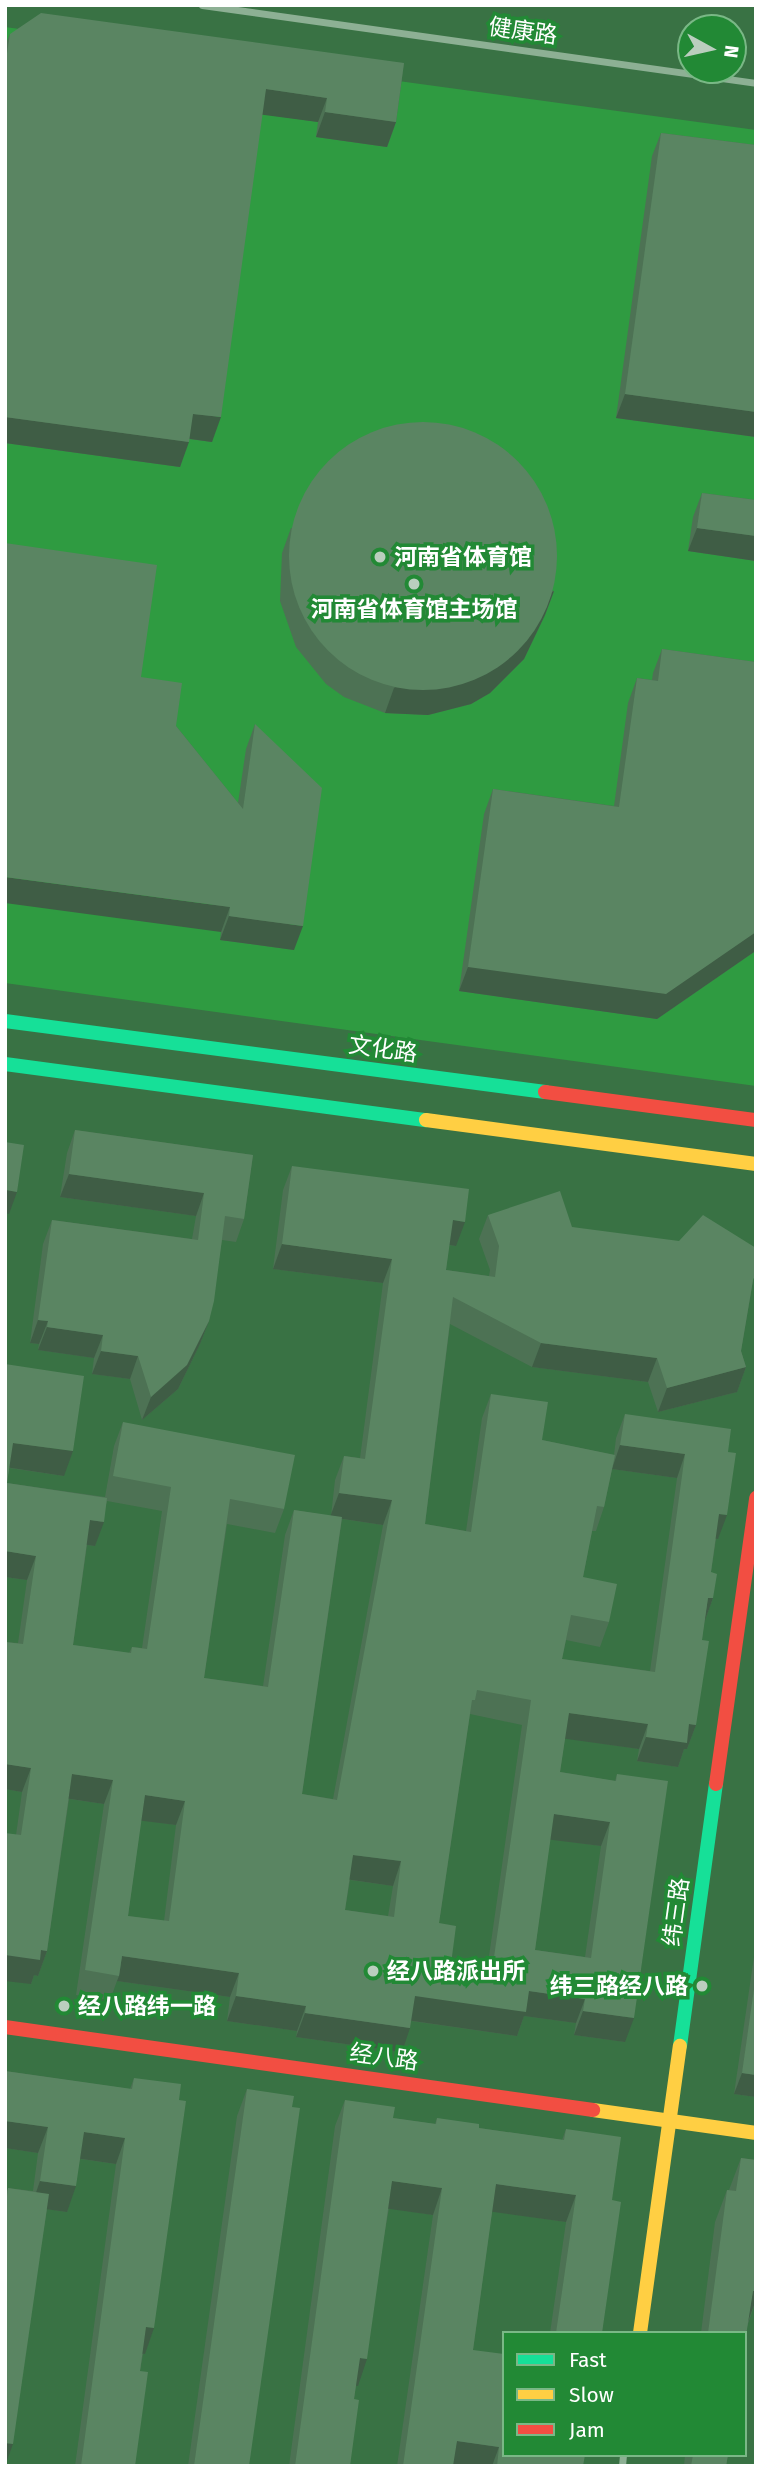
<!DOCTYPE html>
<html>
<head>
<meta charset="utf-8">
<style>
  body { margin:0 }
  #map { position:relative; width:761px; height:2471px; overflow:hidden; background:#397244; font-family:"Fira Sans","Noto Sans SC",sans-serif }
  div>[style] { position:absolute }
  .green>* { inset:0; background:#2f9b41 }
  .street>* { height:7px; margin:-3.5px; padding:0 3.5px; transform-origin:3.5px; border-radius:3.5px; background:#8db094 }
  .fast>* { height:14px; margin:-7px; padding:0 7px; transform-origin:7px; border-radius:7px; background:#16e098 }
  .slow>* { height:14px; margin:-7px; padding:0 7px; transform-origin:7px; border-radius:7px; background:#ffcf43 }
  .jam>* { height:14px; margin:-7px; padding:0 7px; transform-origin:7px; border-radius:7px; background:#f24e42 }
  .wall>* { inset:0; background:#4d7254 }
  .shaded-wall>* { inset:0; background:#3f5d45 }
  .building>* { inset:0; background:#5a8562 }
  .round { border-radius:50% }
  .dots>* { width:19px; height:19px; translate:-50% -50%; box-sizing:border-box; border:4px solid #228935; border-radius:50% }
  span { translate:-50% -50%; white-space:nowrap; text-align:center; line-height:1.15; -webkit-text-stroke:7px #228935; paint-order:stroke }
  .street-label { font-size:23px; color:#fff }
  .poi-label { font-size:23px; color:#fff; font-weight:700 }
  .left { translate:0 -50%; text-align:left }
  .right { translate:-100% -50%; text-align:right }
  .frame { position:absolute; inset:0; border:7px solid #fff; pointer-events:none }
  .legend { position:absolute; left:502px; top:2331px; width:245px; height:126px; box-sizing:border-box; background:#228935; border:2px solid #7ab886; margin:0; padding:9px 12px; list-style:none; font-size:21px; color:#fff }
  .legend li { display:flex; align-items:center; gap:14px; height:35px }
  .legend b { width:35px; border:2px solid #7ab886 }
  .north { position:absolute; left:677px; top:14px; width:70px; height:70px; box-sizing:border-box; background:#228935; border:2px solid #7ab886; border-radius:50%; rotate:98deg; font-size:19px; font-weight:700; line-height:28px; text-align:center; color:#fff }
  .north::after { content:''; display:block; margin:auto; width:24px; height:32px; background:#bacebe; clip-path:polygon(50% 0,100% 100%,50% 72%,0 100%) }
</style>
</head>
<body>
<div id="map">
  <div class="green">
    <div style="clip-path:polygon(5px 27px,756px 130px,756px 1086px,5px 983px)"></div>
  </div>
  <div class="street">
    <div style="left:202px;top:5px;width:559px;rotate:8.01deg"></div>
    <div style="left:622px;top:2466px;width:11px;rotate:-85deg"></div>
  </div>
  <div class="fast">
    <div style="left:5px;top:1021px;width:545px;rotate:7.49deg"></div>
    <div style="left:5px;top:1064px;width:425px;rotate:7.6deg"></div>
    <div style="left:680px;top:2046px;width:264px;rotate:-82.2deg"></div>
  </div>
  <div class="slow">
    <div style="left:426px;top:1120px;width:333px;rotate:7.6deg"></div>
    <div style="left:593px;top:2110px;width:165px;rotate:8deg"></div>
    <div style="left:640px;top:2333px;width:290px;rotate:-82.1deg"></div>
  </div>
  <div class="jam">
    <div style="left:545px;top:1092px;width:213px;rotate:7.6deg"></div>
    <div style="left:716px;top:1784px;width:289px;rotate:-82deg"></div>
    <div style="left:5px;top:2027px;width:594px;rotate:8.03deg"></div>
  </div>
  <div class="wall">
    <div style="clip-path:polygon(10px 34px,404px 63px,396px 122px,387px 147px,316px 137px,318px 122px,262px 114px,212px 442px,189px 439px,180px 467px,5px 443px,5px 46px)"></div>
    <div style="clip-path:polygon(661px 133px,756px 145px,756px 437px,616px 418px,652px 156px)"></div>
    <div style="clip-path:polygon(702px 493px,756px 500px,756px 561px,688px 551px,693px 517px)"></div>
    <div style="clip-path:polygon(291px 528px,554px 591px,545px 615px,524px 659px,490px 693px,471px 704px,428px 715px,385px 713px,344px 697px,326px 684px,296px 647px,280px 601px,282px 553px)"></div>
    <div style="clip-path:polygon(662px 649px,756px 662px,756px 946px,754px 952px,657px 1019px,459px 991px,484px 814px,493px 789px,614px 806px,628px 703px,637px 678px,652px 680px,653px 673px)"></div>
    <div style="clip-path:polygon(141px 677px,176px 726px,238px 803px,246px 749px,255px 724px,294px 950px,220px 940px,221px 932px)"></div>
    <div style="clip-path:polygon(75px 1130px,253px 1155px,244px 1219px,236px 1242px,222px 1240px,209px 1321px,200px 1344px,178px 1389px,142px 1420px,130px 1379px,92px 1374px,94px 1358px,38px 1350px,39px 1344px,30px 1343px,43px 1244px,52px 1220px,192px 1239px,196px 1216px,60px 1197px,67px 1153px)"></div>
    <div style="clip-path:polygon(evenodd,292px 1166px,456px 1246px,449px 1245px,446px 1270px,489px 1276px,490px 1270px,479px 1239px,488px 1215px,572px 1227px,753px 1281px,741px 1351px,746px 1367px,737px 1392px,658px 1412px,648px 1382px,532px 1367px,450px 1324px,425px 1524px,466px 1531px,482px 1418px,491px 1394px,542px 1440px,614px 1455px,616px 1438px,625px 1414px,728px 1452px,718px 1539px,716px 1539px,711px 1572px,713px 1598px,704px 1623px,702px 1640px,696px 1725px,687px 1749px,684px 1749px,678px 1767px,637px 1761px,639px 1749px,565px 1738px,560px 1772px,615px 1781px,617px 1774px,625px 2042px,574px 2035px,576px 2023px,524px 2016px,517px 2036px,411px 2021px,402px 2052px,296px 2037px,297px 2031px,227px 2021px,230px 1997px,117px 1981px,110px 2000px,76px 1995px,104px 1804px,69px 1799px,47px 1951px,38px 1976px,34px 1975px,31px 1984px,16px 1835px,22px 1792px,5px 1789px,5px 1642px,18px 1643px,27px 1580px,5px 1577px,5px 1364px,64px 1476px,9px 1468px,7px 1483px,105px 1497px,114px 1446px,123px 1422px,284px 1509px,275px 1533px,227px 1524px,204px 1678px,263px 1686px,285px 1535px,294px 1510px,331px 1516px,335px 1480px,344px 1456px,360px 1458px,383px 1283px,273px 1269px,283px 1190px,292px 1166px,612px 1469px,677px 1478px,650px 1671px,562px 1659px,566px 1640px,600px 1647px,609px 1622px,583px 1577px,592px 1531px,596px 1531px,604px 1507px,612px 1469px,292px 1166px,107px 1501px,162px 1511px,142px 1648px,132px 1647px,129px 1653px,73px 1645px,87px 1545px,95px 1546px,107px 1501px,292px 1166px,342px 1519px,383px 1525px,333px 1799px,302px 1794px,342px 1519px,292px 1166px,470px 1714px,522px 1725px,487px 1970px,451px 1964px,439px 1923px,470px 1714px,292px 1166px,141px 1820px,176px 1825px,164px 1921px,128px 1916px,141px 1820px,292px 1166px,550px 1839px,601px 1846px,585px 1957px,535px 1950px,550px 1839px,292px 1166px,350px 1880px,393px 1886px,388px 1916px,345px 1910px,350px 1880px)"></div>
    <div style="clip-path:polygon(756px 1943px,756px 2097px,734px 2094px)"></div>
    <div style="clip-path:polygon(5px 2071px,130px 2089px,134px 2078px,145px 2354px,143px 2354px,140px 2371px,135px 2466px,75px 2466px,116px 2164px,80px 2159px,67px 2212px,47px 2209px,5px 2466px,5px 2197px,8px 2188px,33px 2191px,38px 2153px,5px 2148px)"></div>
    <div style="clip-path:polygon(247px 2089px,249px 2466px,188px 2466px,237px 2116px)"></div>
    <div style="clip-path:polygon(345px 2100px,393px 2118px,435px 2124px,437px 2118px,479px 2128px,562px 2140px,566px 2129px,612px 2200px,602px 2333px,550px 2333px,566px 2222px,492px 2211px,473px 2350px,583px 2466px,397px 2466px,433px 2215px,389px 2208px,358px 2386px,356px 2385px,354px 2399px,350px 2466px,289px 2466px,335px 2126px)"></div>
    <div style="clip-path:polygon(741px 2158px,756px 2160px,756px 2300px,745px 2333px,701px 2333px,715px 2222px,727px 2190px,729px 2190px)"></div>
    <div style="clip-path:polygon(685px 2455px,728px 2455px,726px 2466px,684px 2466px)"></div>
  </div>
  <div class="shaded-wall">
    <div style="clip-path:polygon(266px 89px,327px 98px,318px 122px,257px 114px)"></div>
    <div style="clip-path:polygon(325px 112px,396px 122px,387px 147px,316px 137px)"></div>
    <div style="clip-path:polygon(625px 394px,756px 412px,756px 437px,616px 418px)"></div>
    <div style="clip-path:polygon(193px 414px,221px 417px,212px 442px,184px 438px)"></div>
    <div style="clip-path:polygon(5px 417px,189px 442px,180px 467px,5px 443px)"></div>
    <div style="clip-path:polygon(697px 528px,756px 536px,756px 561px,688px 551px)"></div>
    <div style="clip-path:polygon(554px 591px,545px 615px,524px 659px,490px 693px,471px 704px,428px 715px,385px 713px,394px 688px)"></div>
    <div style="clip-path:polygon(5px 877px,230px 907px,221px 932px,5px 903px)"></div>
    <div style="clip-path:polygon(229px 916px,303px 926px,294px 950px,220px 940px)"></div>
    <div style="clip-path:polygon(756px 932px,756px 946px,754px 952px,657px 1019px,459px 991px,468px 967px)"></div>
    <div style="clip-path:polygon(69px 1174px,204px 1193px,196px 1216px,60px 1197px)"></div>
    <div style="clip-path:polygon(6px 1190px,17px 1192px,9px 1214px,5px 1213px)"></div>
    <div style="clip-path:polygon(453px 1220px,465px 1222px,456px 1246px,444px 1244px)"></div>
    <div style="clip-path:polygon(282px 1244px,392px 1259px,383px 1283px,273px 1269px)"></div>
    <div style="clip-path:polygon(38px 1320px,48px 1321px,39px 1344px,30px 1343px)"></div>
    <div style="clip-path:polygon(209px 1321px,200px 1344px,178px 1389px,142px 1420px,151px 1397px)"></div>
    <div style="clip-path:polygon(47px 1327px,103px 1335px,94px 1358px,38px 1350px)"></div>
    <div style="clip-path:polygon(541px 1343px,657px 1358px,648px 1382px,532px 1367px)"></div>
    <div style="clip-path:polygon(101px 1351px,138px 1356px,130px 1379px,92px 1374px)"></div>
    <div style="clip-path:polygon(746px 1367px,737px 1392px,658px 1412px,667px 1388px)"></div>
    <div style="clip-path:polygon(13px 1443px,73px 1451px,64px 1476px,5px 1467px)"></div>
    <div style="clip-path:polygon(620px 1445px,685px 1454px,677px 1478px,612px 1469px)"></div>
    <div style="clip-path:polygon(339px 1493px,392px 1500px,383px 1525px,330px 1517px)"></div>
    <div style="clip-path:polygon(719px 1514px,727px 1515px,718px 1539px,710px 1538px)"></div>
    <div style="clip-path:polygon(90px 1520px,104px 1522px,95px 1546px,81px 1544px)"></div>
    <div style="clip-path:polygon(5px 1551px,36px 1556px,27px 1580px,5px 1577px)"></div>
    <div style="clip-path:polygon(708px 1598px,713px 1598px,704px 1623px)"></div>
    <div style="clip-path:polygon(569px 1713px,648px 1724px,639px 1749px,560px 1738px)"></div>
    <div style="clip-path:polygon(689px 1724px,696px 1725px,687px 1749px,684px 1749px,678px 1767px,637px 1761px,646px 1737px)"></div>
    <div style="clip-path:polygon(5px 1764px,31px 1768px,22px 1792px,5px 1789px)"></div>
    <div style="clip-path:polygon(72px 1774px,113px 1780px,104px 1804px,64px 1798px)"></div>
    <div style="clip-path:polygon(145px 1795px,185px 1801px,176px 1825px,136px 1820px)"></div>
    <div style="clip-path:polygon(554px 1814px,610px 1822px,601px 1846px,545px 1839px)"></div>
    <div style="clip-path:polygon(353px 1855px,401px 1861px,393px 1886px,345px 1879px)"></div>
    <div style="clip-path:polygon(41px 1950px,47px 1951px,38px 1976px,34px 1975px,31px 1984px,5px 1981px,5px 1955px)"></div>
    <div style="clip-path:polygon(122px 1956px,239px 1973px,230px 1997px,117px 1981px,119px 1976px)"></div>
    <div style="clip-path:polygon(529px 1991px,585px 1999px,576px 2023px,524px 2016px,517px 2036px,406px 2020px,415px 1996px)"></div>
    <div style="clip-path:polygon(236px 1996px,306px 2006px,297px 2031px,227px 2021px)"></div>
    <div style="clip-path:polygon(583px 2011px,634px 2018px,625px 2042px,574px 2035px)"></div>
    <div style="clip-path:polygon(305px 2013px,410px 2028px,402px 2052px,296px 2037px)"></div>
    <div style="clip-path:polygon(742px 2073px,756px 2075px,756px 2097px,734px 2094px)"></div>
    <div style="clip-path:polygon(5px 2121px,48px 2127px,38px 2153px,5px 2148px)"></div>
    <div style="clip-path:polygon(84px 2132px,125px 2138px,116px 2164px,75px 2158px)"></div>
    <div style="clip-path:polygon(40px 2181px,76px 2186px,67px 2212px,31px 2207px)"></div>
    <div style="clip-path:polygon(392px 2181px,442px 2188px,433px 2215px,383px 2208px)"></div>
    <div style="clip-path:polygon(496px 2184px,576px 2195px,566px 2222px,487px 2211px)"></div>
    <div style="clip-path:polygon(753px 2291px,756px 2291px,756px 2300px,747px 2324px)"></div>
    <div style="clip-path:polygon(146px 2327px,154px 2328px,145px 2354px,137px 2353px)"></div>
    <div style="clip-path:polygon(360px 2358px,367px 2359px,358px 2386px,350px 2385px)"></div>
    <div style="clip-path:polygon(457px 2441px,499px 2447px,492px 2466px,448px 2466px)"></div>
    <div style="clip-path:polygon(5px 2443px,13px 2444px,5px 2466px)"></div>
  </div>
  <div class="building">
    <div style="clip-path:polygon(41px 13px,404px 63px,396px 122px,325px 112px,327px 98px,266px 89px,221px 417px,193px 414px,189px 442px,5px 417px,5px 66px,10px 34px)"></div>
    <div style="clip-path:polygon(661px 133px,756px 145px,756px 412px,625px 394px)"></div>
    <div class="round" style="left:289px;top:422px;width:268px;height:268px"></div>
    <div style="clip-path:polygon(702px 493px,756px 500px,756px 536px,697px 528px)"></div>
    <div style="clip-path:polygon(5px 543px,157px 565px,141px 677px,182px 683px,176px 726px,243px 809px,255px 724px,322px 788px,303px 926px,229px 916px,230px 907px,5px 877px)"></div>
    <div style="clip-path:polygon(662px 649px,756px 662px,756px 932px,666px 994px,468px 967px,493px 789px,619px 807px,637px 678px,658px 681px)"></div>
    <div style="clip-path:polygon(75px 1130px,253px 1155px,244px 1219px,225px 1216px,214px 1301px,209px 1321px,187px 1365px,151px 1397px,138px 1356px,101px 1351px,103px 1335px,47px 1327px,48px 1321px,38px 1320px,52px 1220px,198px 1240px,204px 1193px,69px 1174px)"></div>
    <div style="clip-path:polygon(5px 1142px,24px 1145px,17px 1192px,6px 1190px,5px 1196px)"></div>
    <div style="clip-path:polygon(evenodd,292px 1166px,469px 1189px,465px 1222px,453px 1220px,446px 1270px,495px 1277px,499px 1246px,488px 1215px,560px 1191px,572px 1227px,679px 1241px,703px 1215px,756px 1248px,756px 1273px,753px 1280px,741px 1351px,746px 1367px,667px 1388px,657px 1358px,541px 1343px,453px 1297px,425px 1524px,471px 1532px,491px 1394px,548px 1402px,542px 1440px,615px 1455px,604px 1507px,597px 1506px,583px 1577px,617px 1584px,609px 1622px,571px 1615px,562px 1659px,655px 1672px,685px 1454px,620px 1445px,625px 1414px,731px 1429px,728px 1452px,736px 1453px,727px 1515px,719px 1514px,711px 1572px,717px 1574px,713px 1598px,708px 1598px,702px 1640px,709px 1641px,696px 1725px,689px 1724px,687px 1743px,646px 1737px,648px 1724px,569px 1713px,560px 1772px,616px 1781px,617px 1774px,668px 1781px,634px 2018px,583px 2011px,585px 1999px,529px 1991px,526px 2012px,415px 1996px,410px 2028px,305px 2013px,306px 2006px,236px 1996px,239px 1973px,122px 1956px,119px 1976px,85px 1970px,113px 1780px,72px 1774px,47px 1951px,41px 1950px,40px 1960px,5px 1955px,5px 1833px,21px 1835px,31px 1768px,5px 1764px,5px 1642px,23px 1644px,36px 1556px,5px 1551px,5px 1364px,84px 1376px,73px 1451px,13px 1443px,7px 1483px,107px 1498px,104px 1522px,90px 1520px,73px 1645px,131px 1653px,132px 1647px,147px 1649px,171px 1487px,113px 1476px,123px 1422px,295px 1455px,284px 1509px,230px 1499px,204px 1678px,268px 1687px,294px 1510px,342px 1517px,302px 1794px,337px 1800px,392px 1500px,339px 1493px,344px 1456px,365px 1459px,392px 1259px,282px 1244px,292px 1166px,477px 1690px,531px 1700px,492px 1971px,451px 1964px,456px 1926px,439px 1923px,472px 1700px,475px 1700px,477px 1690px,292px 1166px,145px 1795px,185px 1801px,169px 1921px,128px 1916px,145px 1795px,292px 1166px,554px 1814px,610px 1822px,591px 1958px,535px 1950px,554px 1814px,292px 1166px,353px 1855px,401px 1861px,394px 1917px,345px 1910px,353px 1855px)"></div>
    <div style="clip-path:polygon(756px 1975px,756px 2075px,742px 2073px)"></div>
    <div style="clip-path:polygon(5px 2071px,132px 2089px,134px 2078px,181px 2084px,179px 2100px,186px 2101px,154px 2328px,146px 2327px,140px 2371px,148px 2372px,135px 2466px,81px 2466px,125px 2138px,84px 2132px,76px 2186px,40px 2181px,48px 2127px,5px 2121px)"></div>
    <div style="clip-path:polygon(247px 2089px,294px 2096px,292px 2107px,300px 2108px,249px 2466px,194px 2466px)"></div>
    <div style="clip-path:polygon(345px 2100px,395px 2107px,393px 2118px,436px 2124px,437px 2118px,479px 2124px,479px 2128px,564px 2140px,566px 2129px,621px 2137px,612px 2200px,621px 2202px,602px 2333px,556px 2333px,576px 2195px,496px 2184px,473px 2350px,504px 2354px,504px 2455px,585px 2455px,583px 2466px,497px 2466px,499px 2447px,457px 2441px,453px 2466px,403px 2466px,442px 2188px,392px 2181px,367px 2359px,360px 2358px,354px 2399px,359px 2400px,350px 2466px,295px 2466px)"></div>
    <div style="clip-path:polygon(741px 2158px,756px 2160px,756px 2291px,753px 2291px,745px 2342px,745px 2333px,708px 2333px,727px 2190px,736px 2191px)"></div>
    <div style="clip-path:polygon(8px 2188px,49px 2194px,13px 2444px,5px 2443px,5px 2210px)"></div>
    <div style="clip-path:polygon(693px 2455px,728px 2455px,726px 2466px,691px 2466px)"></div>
  </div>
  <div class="dots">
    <div style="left:380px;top:557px;background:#bacebe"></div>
    <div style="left:414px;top:584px;background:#bacebe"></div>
    <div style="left:373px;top:1971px;background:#bacebe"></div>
    <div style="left:702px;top:1986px;background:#bacebe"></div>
    <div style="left:64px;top:2006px;background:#bacebe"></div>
  </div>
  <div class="street-label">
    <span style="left:523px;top:31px;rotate:8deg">健康路</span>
    <span style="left:383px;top:1049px;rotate:8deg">文化路</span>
    <span style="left:676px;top:1912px;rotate:-82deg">纬三路</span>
    <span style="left:384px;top:2057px;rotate:8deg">经八路</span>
  </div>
  <div class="poi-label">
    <span class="left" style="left:394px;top:557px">河南省体育馆</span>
    <span style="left:414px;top:609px">河南省体育馆主场馆</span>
    <span class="left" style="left:387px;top:1971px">经八路派出所</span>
    <span class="right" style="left:688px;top:1986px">纬三路经八路</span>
    <span class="left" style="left:78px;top:2006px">经八路纬一路</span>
  </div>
  <div class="frame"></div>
  <ul class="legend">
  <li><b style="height:9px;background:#16e098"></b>Fast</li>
  <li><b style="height:9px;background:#ffcf43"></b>Slow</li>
  <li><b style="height:9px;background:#f24e42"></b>Jam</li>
  </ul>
  <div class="north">N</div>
</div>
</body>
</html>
